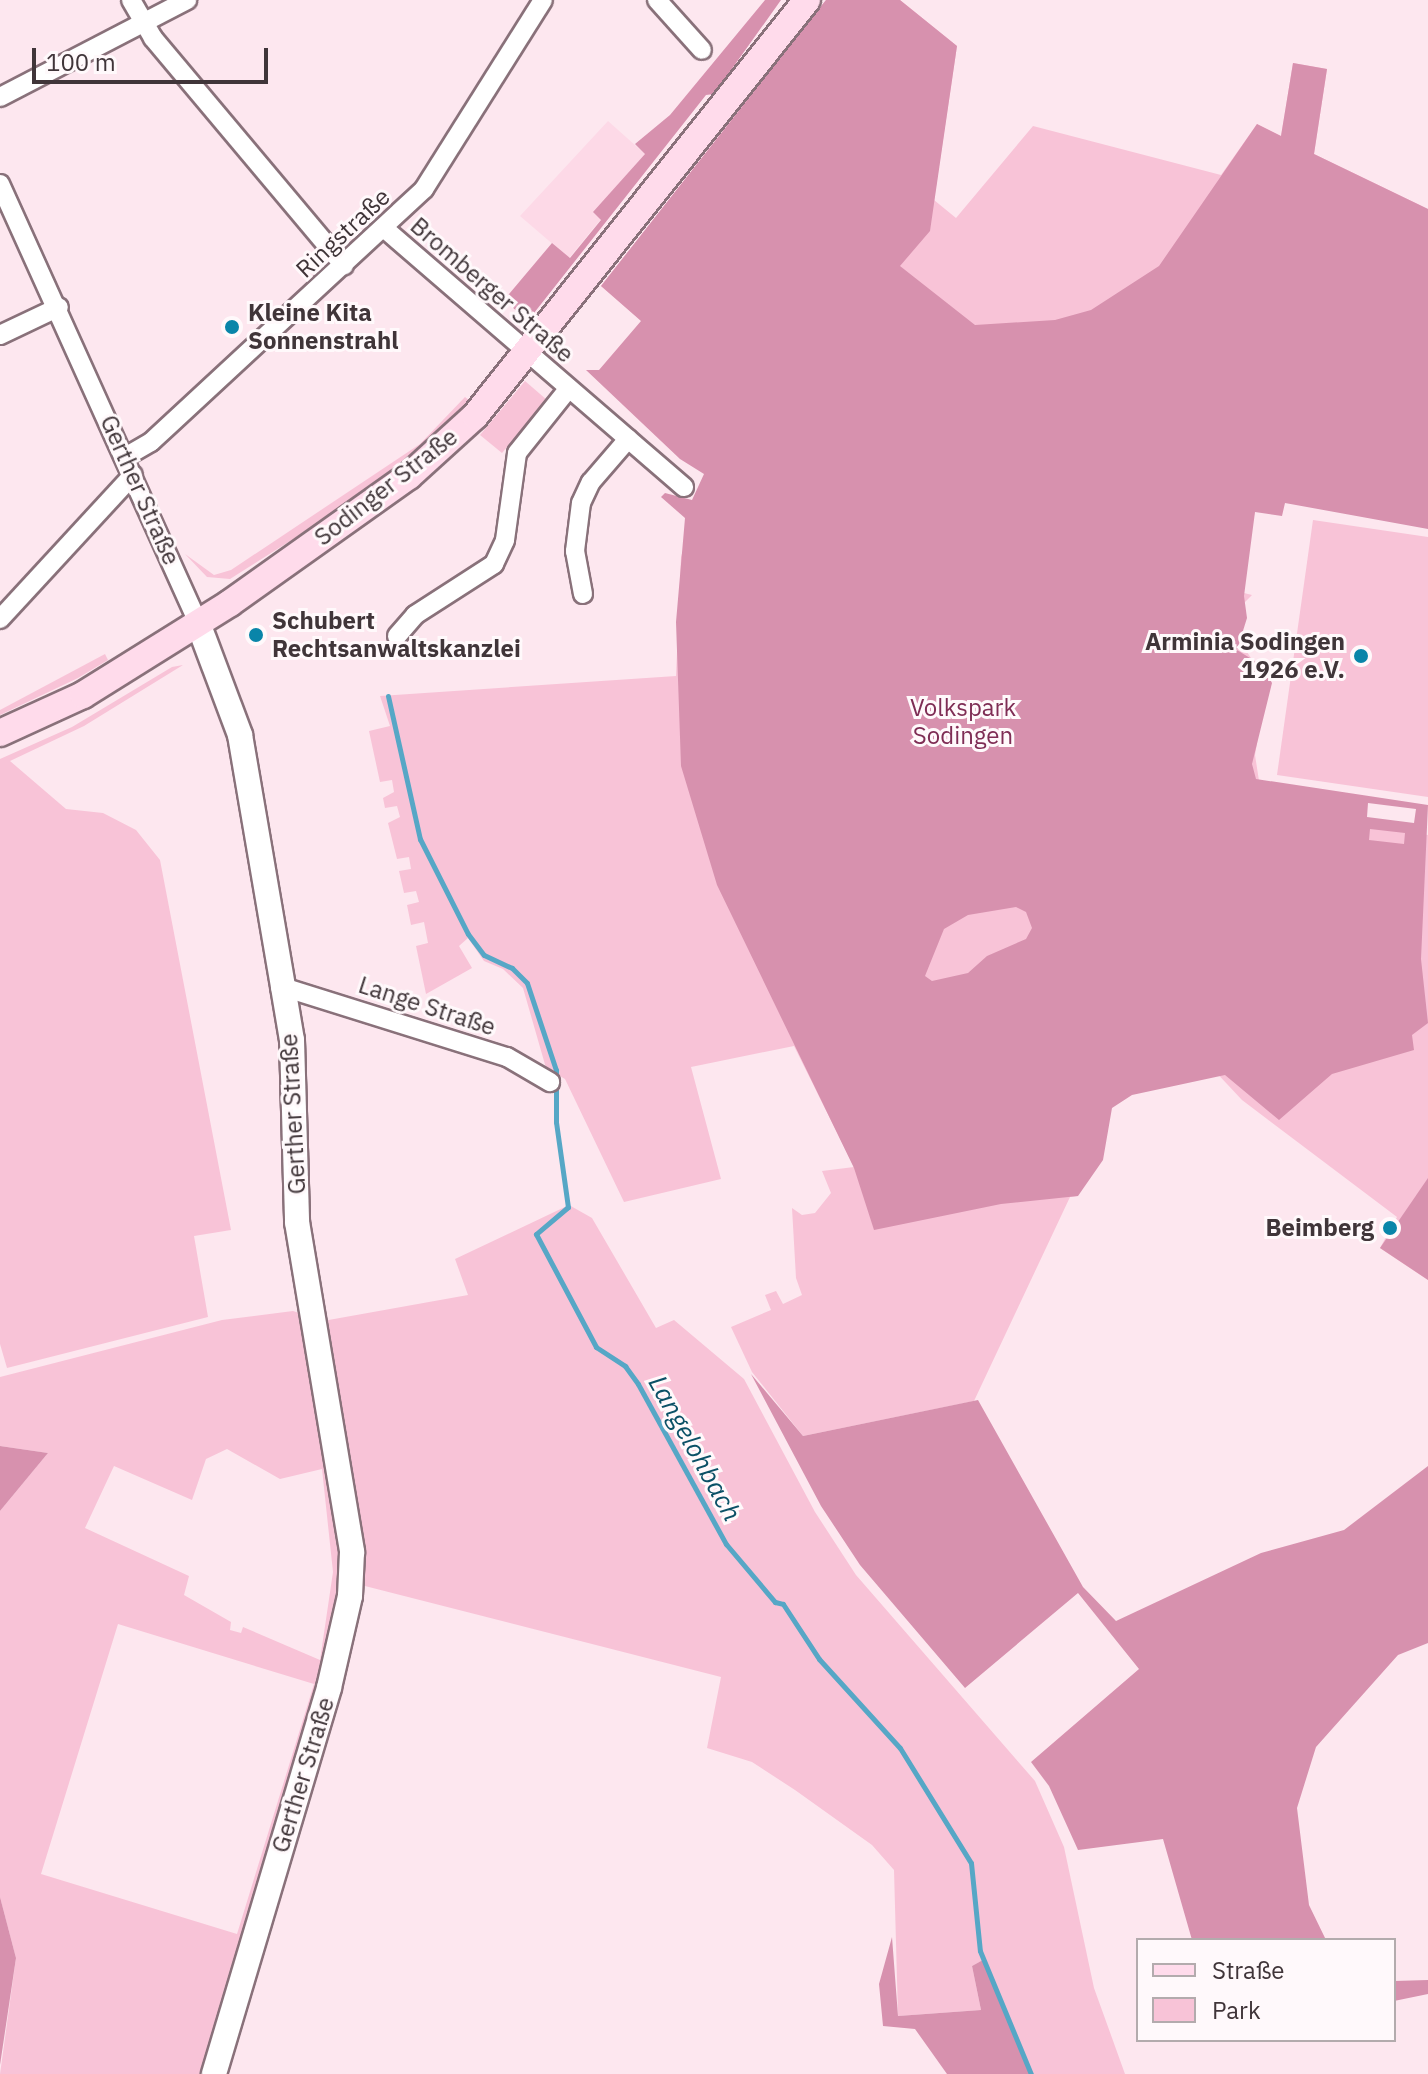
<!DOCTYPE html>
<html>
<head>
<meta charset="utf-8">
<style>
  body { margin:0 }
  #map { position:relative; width:1428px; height:2074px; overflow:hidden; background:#fde7ef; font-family:"IBM Plex Sans",sans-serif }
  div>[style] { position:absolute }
  .built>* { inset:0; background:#fdd9e7 }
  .green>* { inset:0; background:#f8c3d7 }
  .forest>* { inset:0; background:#d791ae }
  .stream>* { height:5px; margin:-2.5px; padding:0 2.5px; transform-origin:2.5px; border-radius:2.5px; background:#56a7c6 }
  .roads { filter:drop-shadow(2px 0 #89717a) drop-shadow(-2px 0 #89717a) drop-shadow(0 2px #89717a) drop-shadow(0 -2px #89717a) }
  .minor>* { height:18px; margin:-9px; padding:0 9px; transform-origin:9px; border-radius:9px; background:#fff }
  .tertiary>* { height:24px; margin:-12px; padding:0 12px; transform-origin:12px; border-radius:12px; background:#fff }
  .secondary>* { height:26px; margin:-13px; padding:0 13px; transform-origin:13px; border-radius:13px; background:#ffdbeb }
  .dots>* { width:22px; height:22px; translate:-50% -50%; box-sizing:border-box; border:4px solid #fff9fb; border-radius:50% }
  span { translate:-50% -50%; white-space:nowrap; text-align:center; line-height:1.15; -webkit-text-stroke:6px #fff9fb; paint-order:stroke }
  .street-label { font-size:24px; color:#403539 }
  .poi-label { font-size:24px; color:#403539; font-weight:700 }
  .left { translate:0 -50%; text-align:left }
  .right { translate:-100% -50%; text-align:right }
  .park-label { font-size:24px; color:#7f2d55 }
  .water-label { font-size:26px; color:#0b5066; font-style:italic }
  .legend { position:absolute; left:1136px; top:1938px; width:260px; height:104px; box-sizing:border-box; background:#fff9fb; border:2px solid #b3abad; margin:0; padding:10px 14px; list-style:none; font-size:24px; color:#403539 }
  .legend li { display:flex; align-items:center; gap:16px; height:40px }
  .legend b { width:40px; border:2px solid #b3abad }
  .scale { position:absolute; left:32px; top:48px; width:236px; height:36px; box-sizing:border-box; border:4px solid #403539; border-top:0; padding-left:10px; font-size:24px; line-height:28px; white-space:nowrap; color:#403539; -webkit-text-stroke:6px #fff9fb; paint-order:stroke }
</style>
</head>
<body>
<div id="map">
  <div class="built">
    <div style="clip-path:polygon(608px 121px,645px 154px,594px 212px,601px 219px,569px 258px,520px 216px)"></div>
  </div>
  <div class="green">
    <div style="clip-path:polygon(826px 0,900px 0,957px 46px,934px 200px,956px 218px,1033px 126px,1221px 175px,1257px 124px,1281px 136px,1293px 63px,1327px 69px,1314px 154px,1428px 209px,1305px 504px,1257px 500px,1240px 592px,1252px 595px,1243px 604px,1236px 646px,1247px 652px,1267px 682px,1255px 755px,1262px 800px,1428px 835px,1428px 1280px,1380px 1248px,1397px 1217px,1242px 1100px,1197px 1052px,1080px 1087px,1078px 1196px,1070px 1197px,974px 1401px,803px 1436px,752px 1372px,731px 1327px,771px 1310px,765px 1295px,776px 1291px,783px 1304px,802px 1295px,796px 1278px,792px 1208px,802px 1215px,815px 1213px,831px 1193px,822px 1171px,854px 1167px,794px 1046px,691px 1067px,721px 1179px,624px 1202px,565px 1079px,546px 1068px,523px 988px,503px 969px,484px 961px,468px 938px,459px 946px,472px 968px,426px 994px,416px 946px,428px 943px,424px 922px,411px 925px,407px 905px,419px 902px,416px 891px,404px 893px,399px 871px,411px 869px,409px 857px,397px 859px,388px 823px,400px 817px,397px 806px,385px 808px,383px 798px,394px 792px,392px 780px,380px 782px,369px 731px,390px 726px,380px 696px,676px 676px,681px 557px,705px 473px,645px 324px,601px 286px)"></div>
    <div style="clip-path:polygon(525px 381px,547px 400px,502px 453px,480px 435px)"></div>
    <div style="clip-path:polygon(465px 397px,470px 401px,436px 438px,374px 488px,230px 579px,207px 577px,185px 554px,214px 575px,231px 570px,420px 444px)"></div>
    <div style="clip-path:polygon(1313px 520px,1428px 537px,1428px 797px,1277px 775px)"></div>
    <div style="clip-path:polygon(105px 654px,108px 660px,78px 678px,0 715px,0 710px)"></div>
    <div style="clip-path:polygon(183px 665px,84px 726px,10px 761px,66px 809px,103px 813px,136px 830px,160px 860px,231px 1230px,194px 1236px,208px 1317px,7px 1368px,0 1344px,0 759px,72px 727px,172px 667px)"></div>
    <div style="clip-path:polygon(evenodd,569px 1205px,592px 1218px,656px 1328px,674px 1320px,744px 1379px,815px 1512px,856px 1575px,1035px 1781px,1064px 1847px,1094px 1988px,1125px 2074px,1031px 2074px,984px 1960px,972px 1966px,981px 2010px,898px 2016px,894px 1870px,872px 1845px,795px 1790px,752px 1762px,707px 1748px,721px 1677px,361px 1585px,351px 1654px,227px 2074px,0 2074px,16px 1958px,0 1897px,0 1511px,48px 1453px,0 1446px,0 1377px,222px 1320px,293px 1311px,323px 1321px,468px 1295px,455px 1259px,569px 1205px,227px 1449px,280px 1479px,322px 1469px,333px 1572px,320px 1660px,243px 1627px,241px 1633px,230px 1630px,231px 1622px,184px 1595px,189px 1576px,85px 1528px,114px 1466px,192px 1500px,206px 1459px,227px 1449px,569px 1205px,118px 1624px,314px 1684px,237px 1934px,41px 1874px,118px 1624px)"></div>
  </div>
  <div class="forest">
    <div style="clip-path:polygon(765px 0,781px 0,714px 94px,706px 95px,534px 313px,520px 314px,504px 300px,552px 243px,570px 258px,601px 220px,593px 212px,645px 154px,635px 144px,670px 115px)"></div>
    <div style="clip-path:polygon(evenodd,826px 0,900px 0,957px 46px,930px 231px,900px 266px,975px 325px,1055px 320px,1091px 310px,1159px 266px,1257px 124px,1281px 136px,1293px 63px,1327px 69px,1314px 154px,1428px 209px,1428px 529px,1285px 503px,1282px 516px,1255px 512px,1244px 596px,1247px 618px,1237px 650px,1263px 666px,1272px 683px,1252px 764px,1256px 779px,1428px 805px,1421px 959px,1428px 1023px,1412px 1035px,1414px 1050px,1332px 1074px,1279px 1120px,1225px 1075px,1132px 1095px,1112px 1108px,1103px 1160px,1078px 1196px,1001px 1204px,874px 1230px,854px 1168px,717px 885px,681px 766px,676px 622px,685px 518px,661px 497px,665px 493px,692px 500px,704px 474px,680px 459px,586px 370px,599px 370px,641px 321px,601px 286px,826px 0,1368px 803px,1416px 809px,1414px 823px,1367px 817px,1368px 803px,826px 0,1370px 829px,1405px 833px,1404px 844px,1369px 840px,1370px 829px,826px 0,1016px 907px,1026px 912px,1032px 928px,1026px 939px,987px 956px,968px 973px,932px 981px,925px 976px,944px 929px,968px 915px,1016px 907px)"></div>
    <div style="clip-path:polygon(1428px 1178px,1428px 1280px,1380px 1248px)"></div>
    <div style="clip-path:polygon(751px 1374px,803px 1436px,978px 1400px,1083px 1587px,1116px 1621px,1261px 1553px,1344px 1530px,1428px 1466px,1428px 1643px,1398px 1655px,1316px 1747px,1297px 1808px,1309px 1905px,1326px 1940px,1192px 1940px,1163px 1839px,1078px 1850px,1049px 1786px,1031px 1762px,1139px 1669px,1078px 1593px,965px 1688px,860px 1565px,821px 1506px)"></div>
    <div style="clip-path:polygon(0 1446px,48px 1453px,0 1511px)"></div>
    <div style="clip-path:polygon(0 1897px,16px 1958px,0 2065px)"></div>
    <div style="clip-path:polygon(892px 1937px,898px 2016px,981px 2010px,972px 1966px,983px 1960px,1030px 2074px,947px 2074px,915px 2029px,883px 2026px,879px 1984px)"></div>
    <div style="clip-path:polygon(1428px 1980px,1428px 1994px,1394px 2001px,1394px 1981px)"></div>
  </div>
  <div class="stream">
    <div style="left:388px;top:696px;width:147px;rotate:77.4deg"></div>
    <div style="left:420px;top:839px;width:106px;rotate:63.2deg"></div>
    <div style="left:468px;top:934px;width:26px;rotate:53deg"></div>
    <div style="left:484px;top:955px;width:31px;rotate:25deg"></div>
    <div style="left:512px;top:968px;width:21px;rotate:45deg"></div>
    <div style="left:527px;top:983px;width:92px;rotate:71.6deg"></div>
    <div style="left:556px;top:1070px;width:52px;rotate:90deg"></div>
    <div style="left:556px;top:1122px;width:86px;rotate:82deg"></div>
    <div style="left:568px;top:1207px;width:42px;rotate:139.8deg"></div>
    <div style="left:536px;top:1234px;width:128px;rotate:62deg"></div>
    <div style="left:596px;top:1347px;width:35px;rotate:33deg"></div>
    <div style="left:625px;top:1366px;width:22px;rotate:54deg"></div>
    <div style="left:638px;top:1384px;width:183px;rotate:61.2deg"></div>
    <div style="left:726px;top:1544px;width:76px;rotate:49.8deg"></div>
    <div style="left:775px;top:1602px;width:8px;rotate:14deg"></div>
    <div style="left:783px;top:1604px;width:66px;rotate:56.8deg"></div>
    <div style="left:819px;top:1659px;width:120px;rotate:47.7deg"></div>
    <div style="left:900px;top:1748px;width:135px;rotate:58.3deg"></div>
    <div style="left:971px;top:1863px;width:88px;rotate:84.2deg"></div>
    <div style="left:980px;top:1951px;width:133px;rotate:67.5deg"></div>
  </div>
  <div class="roads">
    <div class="minor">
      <div style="left:131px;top:0;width:44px;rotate:59.9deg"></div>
      <div style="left:153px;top:38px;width:297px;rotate:50deg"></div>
      <div style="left:657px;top:0;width:67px;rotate:48deg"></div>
      <div style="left:0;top:97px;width:211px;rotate:-27.4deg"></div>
      <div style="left:0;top:184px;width:482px;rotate:65.7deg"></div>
      <div style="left:385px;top:229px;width:395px;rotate:40.8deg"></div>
      <div style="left:0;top:335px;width:65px;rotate:-25.4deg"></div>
      <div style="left:125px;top:457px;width:30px;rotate:-30deg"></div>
      <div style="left:151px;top:442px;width:372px;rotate:-42.8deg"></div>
      <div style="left:424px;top:189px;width:223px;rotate:-57.8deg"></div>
      <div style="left:583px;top:594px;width:44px;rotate:-100.5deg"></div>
      <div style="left:575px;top:551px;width:48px;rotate:-82.9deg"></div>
      <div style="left:581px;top:503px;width:23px;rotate:-65deg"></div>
      <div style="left:591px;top:482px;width:57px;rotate:-49.3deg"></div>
      <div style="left:0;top:619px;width:196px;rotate:-47.3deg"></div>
      <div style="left:397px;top:636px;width:28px;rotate:-49deg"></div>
      <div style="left:415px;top:615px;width:94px;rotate:-32.8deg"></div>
      <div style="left:494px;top:564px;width:26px;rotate:-65deg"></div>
      <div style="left:505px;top:540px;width:88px;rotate:-82.1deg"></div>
      <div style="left:517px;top:453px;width:83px;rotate:-51.3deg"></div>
      <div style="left:283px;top:987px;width:235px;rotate:17.4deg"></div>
      <div style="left:507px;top:1057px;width:50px;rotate:30.2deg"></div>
    </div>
    <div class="tertiary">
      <div style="left:198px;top:623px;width:120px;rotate:69.4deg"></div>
      <div style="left:240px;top:735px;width:256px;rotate:80.3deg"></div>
      <div style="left:283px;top:987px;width:54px;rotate:80.4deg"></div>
      <div style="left:292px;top:1040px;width:182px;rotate:88.4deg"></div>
      <div style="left:297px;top:1222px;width:335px;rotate:80.5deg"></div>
      <div style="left:352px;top:1552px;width:44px;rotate:92.6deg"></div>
      <div style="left:350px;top:1596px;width:94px;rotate:102.9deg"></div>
      <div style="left:329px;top:1688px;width:403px;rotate:106.6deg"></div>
    </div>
    <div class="secondary">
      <div style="left:0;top:733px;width:91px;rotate:-24.6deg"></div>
      <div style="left:83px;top:695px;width:173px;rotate:-32deg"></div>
      <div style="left:230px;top:603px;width:219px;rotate:-35.4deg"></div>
      <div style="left:409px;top:476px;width:89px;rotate:-42.3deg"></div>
      <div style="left:475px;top:416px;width:532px;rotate:-51.41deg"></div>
    </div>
  </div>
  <div class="dots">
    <div style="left:232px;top:327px;background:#0985a9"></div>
    <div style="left:256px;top:635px;background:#0985a9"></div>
    <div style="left:1361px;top:656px;background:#0985a9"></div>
    <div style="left:1390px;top:1228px;background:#0985a9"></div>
  </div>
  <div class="street-label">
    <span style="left:343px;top:233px;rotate:-43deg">Ringstraße</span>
    <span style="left:492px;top:290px;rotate:41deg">Bromberger Straße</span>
    <span style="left:386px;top:487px;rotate:-38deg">Sodinger Straße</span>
    <span style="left:140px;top:490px;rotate:66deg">Gerther Straße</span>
    <span style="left:427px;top:1006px;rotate:18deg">Lange Straße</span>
    <span style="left:293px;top:1114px;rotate:-93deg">Gerther Straße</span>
    <span style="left:303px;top:1775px;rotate:-73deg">Gerther Straße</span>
  </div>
  <div class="poi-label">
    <span class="left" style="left:248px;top:327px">Kleine Kita<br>Sonnenstrahl</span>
    <span class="left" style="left:272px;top:635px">Schubert<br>Rechtsanwaltskanzlei</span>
    <span class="right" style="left:1345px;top:656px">Arminia Sodingen<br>1926 e.V.</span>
    <span class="right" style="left:1374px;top:1228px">Beimberg</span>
  </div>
  <div class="park-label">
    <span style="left:963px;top:722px">Volkspark<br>Sodingen</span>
  </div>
  <div class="water-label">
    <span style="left:695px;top:1448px;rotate:61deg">Langelohbach</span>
  </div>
  <ul class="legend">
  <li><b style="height:10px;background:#ffdbeb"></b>Straße</li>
  <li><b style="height:22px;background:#f8c3d7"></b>Park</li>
  </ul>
  <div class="scale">100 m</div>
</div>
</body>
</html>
